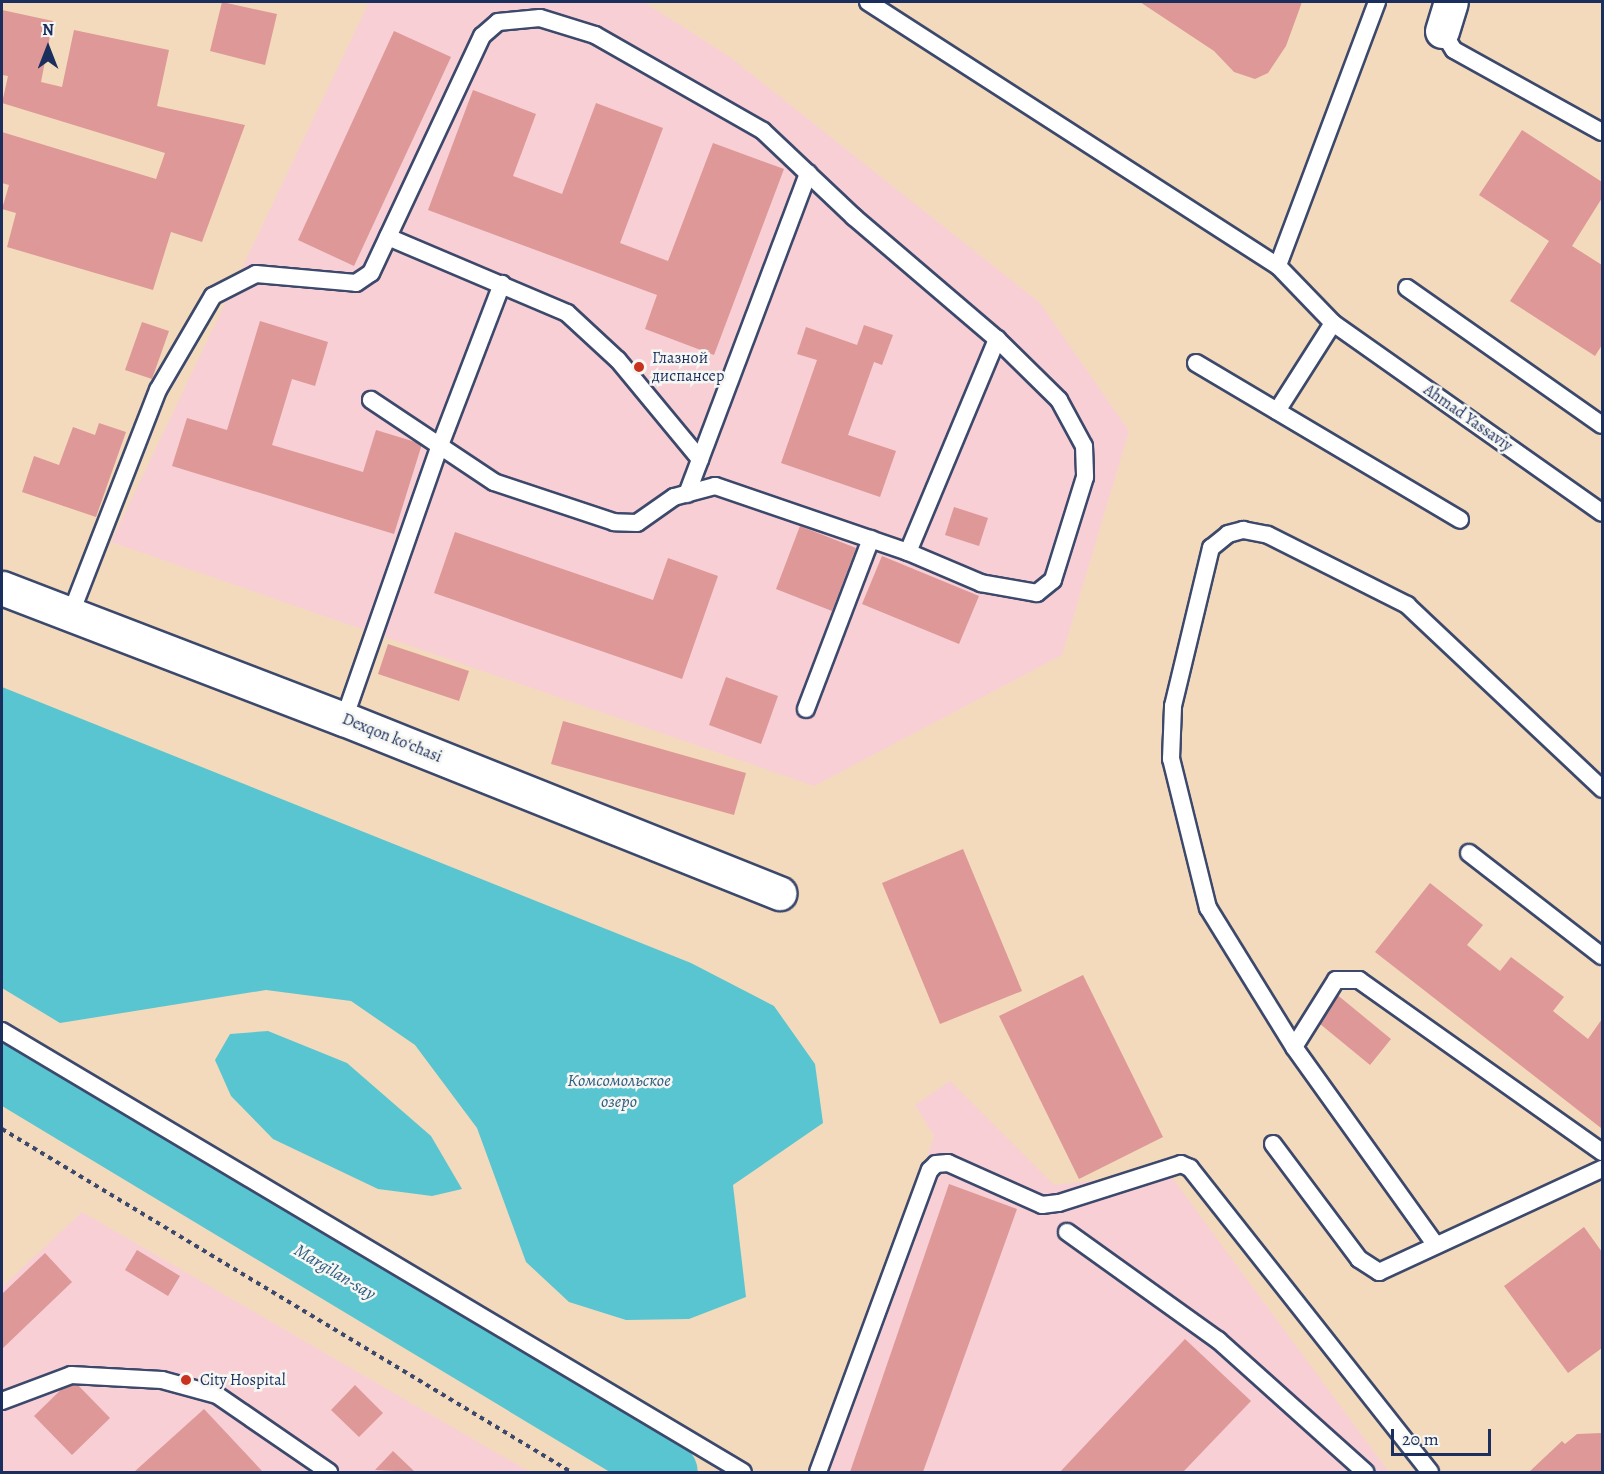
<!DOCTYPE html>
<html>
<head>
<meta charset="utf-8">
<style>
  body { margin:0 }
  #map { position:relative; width:1604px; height:1474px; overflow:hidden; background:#f4dabc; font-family:Alegreya,serif }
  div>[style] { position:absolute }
  .built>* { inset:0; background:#f7cfd5 }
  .water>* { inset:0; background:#58c5d1 }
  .river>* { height:60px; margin:-30px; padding:0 30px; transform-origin:30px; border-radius:30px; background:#58c5d1 }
  .building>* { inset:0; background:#dd9897 }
  .path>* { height:4px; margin-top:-2px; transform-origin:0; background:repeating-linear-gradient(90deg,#3c496c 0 4.5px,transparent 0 9px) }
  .roads { filter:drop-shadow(2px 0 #3c496c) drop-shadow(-2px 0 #3c496c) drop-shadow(0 2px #3c496c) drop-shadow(0 -2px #3c496c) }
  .lane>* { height:16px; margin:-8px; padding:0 8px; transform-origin:8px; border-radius:8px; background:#fff }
  .street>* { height:33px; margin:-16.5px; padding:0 16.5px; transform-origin:16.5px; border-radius:16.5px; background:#fff }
  .dots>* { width:16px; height:16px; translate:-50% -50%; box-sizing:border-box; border:3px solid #f6f6f2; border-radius:50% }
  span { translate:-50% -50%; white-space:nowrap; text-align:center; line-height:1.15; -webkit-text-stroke:5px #f6f6f2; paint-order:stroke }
  .poi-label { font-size:16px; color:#1b2f5e }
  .left { translate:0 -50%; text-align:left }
  .street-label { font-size:16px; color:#1b2f5e }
  .water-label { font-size:18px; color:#2d5c80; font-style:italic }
  .frame { position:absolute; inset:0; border:3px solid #1b2f5e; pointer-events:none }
  .north { position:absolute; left:18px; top:18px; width:60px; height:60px; -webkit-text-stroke:4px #f6f6f2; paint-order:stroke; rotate:0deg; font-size:16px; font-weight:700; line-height:24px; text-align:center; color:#1b2f5e }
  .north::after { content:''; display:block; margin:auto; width:21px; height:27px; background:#1b2f5e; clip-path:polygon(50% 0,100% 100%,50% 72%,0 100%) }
  .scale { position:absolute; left:1391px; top:1429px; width:100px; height:27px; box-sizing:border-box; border:3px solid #1b2f5e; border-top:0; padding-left:8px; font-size:18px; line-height:21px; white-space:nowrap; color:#1b2f5e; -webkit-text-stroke:4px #f6f6f2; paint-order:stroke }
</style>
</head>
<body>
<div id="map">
  <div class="built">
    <div style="clip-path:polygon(369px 2px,644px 2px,730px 57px,1040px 303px,1129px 431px,1062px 655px,814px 786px,111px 542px)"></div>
    <div style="clip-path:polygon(950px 1081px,1054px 1185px,1168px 1172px,1389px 1472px,829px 1472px,934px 1136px,915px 1105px)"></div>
    <div style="clip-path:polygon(82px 1212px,530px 1472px,2px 1472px,2px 1287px)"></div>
  </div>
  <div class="water">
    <div style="clip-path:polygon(2px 687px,691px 963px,774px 1006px,815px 1064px,823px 1123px,733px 1185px,746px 1297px,689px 1319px,626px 1320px,569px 1302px,526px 1262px,477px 1128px,415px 1045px,351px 1001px,266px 990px,60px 1023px,2px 988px)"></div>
    <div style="clip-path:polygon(268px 1031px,347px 1063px,431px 1136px,462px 1189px,432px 1196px,378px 1189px,273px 1139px,231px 1096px,215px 1060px,230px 1034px)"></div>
  </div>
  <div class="river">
    <div style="left:2px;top:1071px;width:777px;rotate:31.05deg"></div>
  </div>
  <div class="building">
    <div style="clip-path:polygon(222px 2px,277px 14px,265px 65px,210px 51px)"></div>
    <div style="clip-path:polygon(1140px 2px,1302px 2px,1286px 46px,1268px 73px,1255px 79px,1234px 72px,1214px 51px)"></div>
    <div style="clip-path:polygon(2px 10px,53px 21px,41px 82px,62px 87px,74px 30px,169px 50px,157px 106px,245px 125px,202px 242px,171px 232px,153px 290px,7px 247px,16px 213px,2px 209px,9px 185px,2px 183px,2px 132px,156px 179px,165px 153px,2px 103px,8px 76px,2px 75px)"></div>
    <div style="clip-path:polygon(394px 31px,451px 57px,354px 266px,298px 240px)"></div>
    <div style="clip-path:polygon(473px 90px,536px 114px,513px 176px,562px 194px,596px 103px,663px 128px,620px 243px,668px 261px,713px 143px,784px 169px,714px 355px,645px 329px,657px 295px,428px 210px)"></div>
    <div style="clip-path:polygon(1522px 130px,1602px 182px,1602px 198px,1572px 246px,1602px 265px,1602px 345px,1595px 356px,1510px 301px,1549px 241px,1479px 195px)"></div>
    <div style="clip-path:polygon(260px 321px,328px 342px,315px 386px,292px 379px,272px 445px,363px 472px,376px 430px,422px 444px,394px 534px,172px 466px,187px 418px,227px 430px)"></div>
    <div style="clip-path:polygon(142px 322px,169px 331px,152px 379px,125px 370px)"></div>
    <div style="clip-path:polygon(864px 325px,893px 335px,882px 365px,874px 362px,848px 435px,896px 451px,880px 497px,781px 463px,817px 360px,797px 354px,806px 327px,857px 345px)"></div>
    <div style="clip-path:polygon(99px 423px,126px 432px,96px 517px,22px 492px,34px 456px,59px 465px,73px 427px,95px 435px)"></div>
    <div style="clip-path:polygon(954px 507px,988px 518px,979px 546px,945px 535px)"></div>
    <div style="clip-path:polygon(800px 526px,856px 548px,832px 611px,776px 589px)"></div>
    <div style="clip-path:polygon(455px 532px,653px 600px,668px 558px,718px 576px,682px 679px,434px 593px)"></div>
    <div style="clip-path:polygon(882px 556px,979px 596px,959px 644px,862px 604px)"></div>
    <div style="clip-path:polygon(388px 644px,469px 671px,459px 701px,378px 674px)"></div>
    <div style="clip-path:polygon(726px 677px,778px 696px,761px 744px,709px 725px)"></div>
    <div style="clip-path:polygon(563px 721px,746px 773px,734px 815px,551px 764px)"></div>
    <div style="clip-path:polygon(963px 849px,1022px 991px,940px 1024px,882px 883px)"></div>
    <div style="clip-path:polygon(1430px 883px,1483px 925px,1467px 945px,1500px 971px,1511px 957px,1564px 997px,1553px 1011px,1588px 1039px,1602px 1019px,1601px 1128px,1375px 952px)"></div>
    <div style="clip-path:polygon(1083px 975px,1163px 1137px,1079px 1179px,999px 1016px)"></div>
    <div style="clip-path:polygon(1335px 993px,1391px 1039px,1370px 1065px,1314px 1019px)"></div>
    <div style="clip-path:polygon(949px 1184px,1017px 1209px,923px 1472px,850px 1472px)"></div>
    <div style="clip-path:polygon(1584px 1227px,1602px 1252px,1602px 1348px,1568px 1373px,1504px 1286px)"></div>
    <div style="clip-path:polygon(137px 1250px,180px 1276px,168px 1296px,125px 1270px)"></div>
    <div style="clip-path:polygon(45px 1253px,72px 1282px,2px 1349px,2px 1294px)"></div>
    <div style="clip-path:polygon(1185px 1339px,1251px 1401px,1183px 1472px,1060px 1472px)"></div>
    <div style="clip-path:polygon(72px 1379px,110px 1418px,72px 1455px,34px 1416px)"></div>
    <div style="clip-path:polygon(355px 1385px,383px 1413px,359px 1437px,331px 1410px)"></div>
    <div style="clip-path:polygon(204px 1409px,263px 1472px,134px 1472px)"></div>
    <div style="clip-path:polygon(1602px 1433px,1602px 1472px,1529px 1472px,1562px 1441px,1565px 1444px,1577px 1434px)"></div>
    <div style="clip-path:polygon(393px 1451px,415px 1472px,375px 1470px)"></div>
  </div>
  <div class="path">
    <div style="left:2px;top:1129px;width:664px;rotate:31.08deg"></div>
  </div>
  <div class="roads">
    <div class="lane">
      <div style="left:868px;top:2px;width:488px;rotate:32.8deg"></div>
      <div style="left:1377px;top:2px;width:282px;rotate:110.6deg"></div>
      <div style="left:1278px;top:266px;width:79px;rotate:46deg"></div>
      <div style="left:1333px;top:323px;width:329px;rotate:35.2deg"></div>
      <div style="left:1442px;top:31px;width:22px;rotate:58deg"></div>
      <div style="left:1454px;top:50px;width:169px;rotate:29deg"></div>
      <div style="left:388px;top:237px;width:194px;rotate:23deg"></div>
      <div style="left:567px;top:313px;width:69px;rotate:42.7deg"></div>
      <div style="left:618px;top:360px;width:129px;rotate:50.4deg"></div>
      <div style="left:1407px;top:288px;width:238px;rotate:35.1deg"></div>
      <div style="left:1196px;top:363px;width:307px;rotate:30.7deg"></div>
      <div style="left:1277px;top:411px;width:104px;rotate:-57.5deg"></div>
      <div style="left:687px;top:494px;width:343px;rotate:-69.3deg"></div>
      <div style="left:908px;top:552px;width:231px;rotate:-67.3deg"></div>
      <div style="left:71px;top:613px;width:239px;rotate:-68.7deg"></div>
      <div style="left:158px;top:390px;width:109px;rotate:-59.7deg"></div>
      <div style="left:213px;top:296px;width:48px;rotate:-27.1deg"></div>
      <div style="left:256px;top:274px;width:100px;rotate:5.1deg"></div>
      <div style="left:356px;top:283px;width:18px;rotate:-34deg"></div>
      <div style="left:371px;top:273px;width:262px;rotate:-64.9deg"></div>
      <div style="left:482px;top:36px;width:21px;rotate:-41deg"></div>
      <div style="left:498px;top:22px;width:42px;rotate:-5.4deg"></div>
      <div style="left:540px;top:18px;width:58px;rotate:17.2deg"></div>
      <div style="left:595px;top:35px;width:193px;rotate:29.7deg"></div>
      <div style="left:763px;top:131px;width:125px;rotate:43.4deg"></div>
      <div style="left:854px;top:217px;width:188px;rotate:40.5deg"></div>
      <div style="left:997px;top:339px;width:87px;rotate:44.5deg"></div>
      <div style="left:1059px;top:400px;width:52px;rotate:61.5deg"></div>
      <div style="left:1084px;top:446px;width:31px;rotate:88deg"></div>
      <div style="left:1085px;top:477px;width:108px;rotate:107.3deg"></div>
      <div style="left:1053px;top:580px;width:21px;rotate:141deg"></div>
      <div style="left:1037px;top:593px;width:57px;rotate:-169.9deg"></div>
      <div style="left:981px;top:583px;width:79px;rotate:-157deg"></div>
      <div style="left:908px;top:552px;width:204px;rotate:-161.1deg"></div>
      <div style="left:715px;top:486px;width:42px;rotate:165deg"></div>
      <div style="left:674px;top:497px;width:45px;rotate:144.9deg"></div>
      <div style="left:637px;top:523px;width:23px;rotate:-178deg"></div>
      <div style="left:614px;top:522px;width:126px;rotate:-161.6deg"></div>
      <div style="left:494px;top:482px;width:148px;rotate:-146.3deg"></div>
      <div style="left:806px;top:709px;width:182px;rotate:-69.1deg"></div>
      <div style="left:344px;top:719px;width:287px;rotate:-70.7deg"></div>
      <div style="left:439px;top:448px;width:176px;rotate:-69deg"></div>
      <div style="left:1469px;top:853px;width:168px;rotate:37.8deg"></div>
      <div style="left:2px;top:1031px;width:862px;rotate:30.76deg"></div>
      <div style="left:1294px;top:1047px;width:79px;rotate:-57.9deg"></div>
      <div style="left:1336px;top:980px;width:23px"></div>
      <div style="left:1359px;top:980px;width:298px;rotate:35.3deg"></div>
      <div style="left:1273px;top:1144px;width:144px;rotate:53.2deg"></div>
      <div style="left:1359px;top:1259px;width:24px;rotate:33deg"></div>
      <div style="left:1379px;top:1272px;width:246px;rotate:-24.8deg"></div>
      <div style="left:1067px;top:1232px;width:186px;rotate:35.6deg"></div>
      <div style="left:1218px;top:1340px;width:198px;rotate:41.9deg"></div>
      <div style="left:1435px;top:1244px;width:242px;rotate:-125.6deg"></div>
      <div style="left:1294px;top:1047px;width:163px;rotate:-121.7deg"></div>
      <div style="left:1208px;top:908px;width:154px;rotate:-103.9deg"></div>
      <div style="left:1171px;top:759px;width:53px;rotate:-87.8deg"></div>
      <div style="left:1173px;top:706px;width:163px;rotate:-76.5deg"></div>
      <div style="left:1211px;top:548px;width:22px;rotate:-39deg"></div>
      <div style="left:1228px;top:534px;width:16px;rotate:-15deg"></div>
      <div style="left:1243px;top:530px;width:25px;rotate:11deg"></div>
      <div style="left:1268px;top:535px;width:156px;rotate:26.7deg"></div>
      <div style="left:1407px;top:605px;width:268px;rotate:43.3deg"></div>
      <div style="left:2px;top:1401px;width:74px;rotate:-20.6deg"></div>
      <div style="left:71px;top:1375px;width:91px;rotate:3.1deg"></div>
      <div style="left:162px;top:1380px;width:57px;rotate:15.3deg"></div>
      <div style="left:217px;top:1395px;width:136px;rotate:34.5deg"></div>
      <div style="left:818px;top:1472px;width:322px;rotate:-69.7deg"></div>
      <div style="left:930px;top:1170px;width:8px;rotate:-45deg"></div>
      <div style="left:936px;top:1164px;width:12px;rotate:-5deg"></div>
      <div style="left:948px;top:1163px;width:103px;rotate:24.1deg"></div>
      <div style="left:1042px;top:1205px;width:17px;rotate:-7deg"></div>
      <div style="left:1059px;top:1203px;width:128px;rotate:-17.7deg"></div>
      <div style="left:1181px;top:1164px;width:10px;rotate:24deg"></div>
      <div style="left:1190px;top:1168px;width:387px;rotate:51.7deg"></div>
    </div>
    <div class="street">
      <div style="left:1442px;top:31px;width:30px;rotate:-73deg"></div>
      <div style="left:2px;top:588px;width:366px;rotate:21deg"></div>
      <div style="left:344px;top:719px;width:469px;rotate:21.8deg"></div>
    </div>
  </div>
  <div class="dots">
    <div style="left:639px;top:367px;background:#c8321e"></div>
    <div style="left:186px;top:1380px;background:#c8321e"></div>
  </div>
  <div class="poi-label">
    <span class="left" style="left:652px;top:367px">Глазной<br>диспансер</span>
    <span class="left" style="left:200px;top:1380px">City Hospital</span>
  </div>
  <div class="street-label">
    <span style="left:1468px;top:418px;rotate:35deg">Ahmad Yassaviy</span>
    <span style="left:392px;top:738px;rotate:22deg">Dexqon koʻchasi</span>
  </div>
  <div class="water-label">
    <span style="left:619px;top:1091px">Комсомольское<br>озеро</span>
    <span style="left:335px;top:1272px;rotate:31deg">Margilan-say</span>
  </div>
  <div class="frame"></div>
  <div class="north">N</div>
  <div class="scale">20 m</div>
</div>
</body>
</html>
